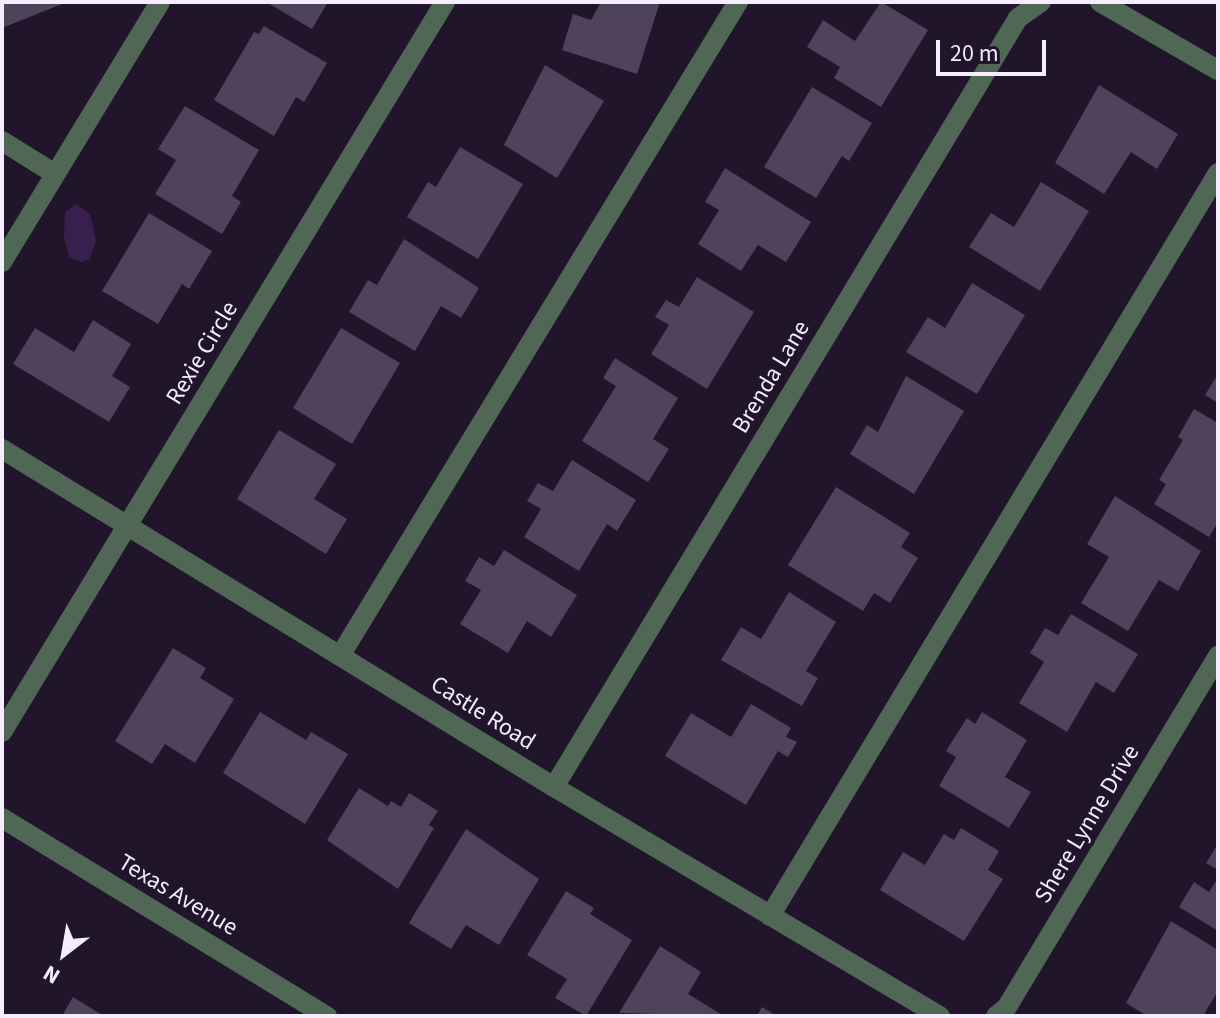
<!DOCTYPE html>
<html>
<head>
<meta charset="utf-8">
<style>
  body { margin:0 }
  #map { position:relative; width:1220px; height:1018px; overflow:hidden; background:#20152a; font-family:"Source Sans 3",sans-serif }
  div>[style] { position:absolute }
  .water>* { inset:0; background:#391f4d }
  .building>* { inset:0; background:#4f425b }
  .minor>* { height:20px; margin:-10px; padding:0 10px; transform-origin:10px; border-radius:10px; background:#506756 }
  span { translate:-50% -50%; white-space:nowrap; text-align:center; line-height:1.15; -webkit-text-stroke:8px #20152a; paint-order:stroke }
  .street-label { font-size:24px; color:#f5edfd }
  .frame { position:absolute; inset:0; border:4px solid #f5edfd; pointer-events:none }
  .north { position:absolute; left:24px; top:914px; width:80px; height:80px; -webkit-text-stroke:6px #20152a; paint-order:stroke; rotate:211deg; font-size:22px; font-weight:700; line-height:32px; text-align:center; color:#f5edfd }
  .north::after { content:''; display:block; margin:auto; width:28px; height:36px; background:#f5edfd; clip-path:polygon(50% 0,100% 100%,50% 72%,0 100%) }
  .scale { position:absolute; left:936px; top:40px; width:110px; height:36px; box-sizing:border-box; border:4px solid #f5edfd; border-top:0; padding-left:10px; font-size:24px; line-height:28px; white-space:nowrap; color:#f5edfd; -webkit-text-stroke:6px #20152a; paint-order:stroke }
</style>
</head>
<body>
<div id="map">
  <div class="water">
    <div style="clip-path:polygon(76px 204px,90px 214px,96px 241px,90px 259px,82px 262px,69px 257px,64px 237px,65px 212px)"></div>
  </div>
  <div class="building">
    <div style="clip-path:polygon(2px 2px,67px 2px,2px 28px)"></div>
    <div style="clip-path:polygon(266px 2px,328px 2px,312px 29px)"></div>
    <div style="clip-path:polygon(601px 2px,660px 2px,637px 74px,562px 50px,573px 14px,591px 20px)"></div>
    <div style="clip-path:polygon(881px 2px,928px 30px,881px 107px,834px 78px,840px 67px,807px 47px,823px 20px,855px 41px)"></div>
    <div style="clip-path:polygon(264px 26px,327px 63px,304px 102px,296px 97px,274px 136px,214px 100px,254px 32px,259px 34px)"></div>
    <div style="clip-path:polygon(545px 65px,604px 101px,557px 178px,504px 145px)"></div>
    <div style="clip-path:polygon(1099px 85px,1178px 134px,1157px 169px,1131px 152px,1104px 194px,1055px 163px)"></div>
    <div style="clip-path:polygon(812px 87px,872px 123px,849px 161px,842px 156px,816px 198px,764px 167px)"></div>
    <div style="clip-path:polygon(185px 106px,259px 150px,232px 196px,241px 202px,222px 234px,155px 194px,176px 160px,158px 149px)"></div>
    <div style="clip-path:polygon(460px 147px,523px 184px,478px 259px,407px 217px,428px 182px,436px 187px)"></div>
    <div style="clip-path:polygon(725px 168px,811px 222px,786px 262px,758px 245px,741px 271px,698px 244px,719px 210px,705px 202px)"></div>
    <div style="clip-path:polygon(1041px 182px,1089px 211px,1040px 291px,969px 247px,991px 213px,1014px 227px)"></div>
    <div style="clip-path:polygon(149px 213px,212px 251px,189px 289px,182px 284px,158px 324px,102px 291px)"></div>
    <div style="clip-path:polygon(404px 239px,479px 288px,461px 318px,441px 306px,415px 351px,349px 312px,368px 280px,377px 285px)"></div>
    <div style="clip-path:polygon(697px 277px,754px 312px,707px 389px,651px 354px,669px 325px,655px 317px,666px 300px,679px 307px)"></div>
    <div style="clip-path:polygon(972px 283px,1025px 315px,977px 394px,906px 352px,928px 317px,945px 328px)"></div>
    <div style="clip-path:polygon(93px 320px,131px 344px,112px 376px,130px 387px,109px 422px,13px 364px,35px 328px,74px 352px)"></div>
    <div style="clip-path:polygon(341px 328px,400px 363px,352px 444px,293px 408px)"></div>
    <div style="clip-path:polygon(615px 358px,678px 398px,653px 439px,669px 449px,648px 482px,582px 441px,616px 386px,603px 378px)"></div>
    <div style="clip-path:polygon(1218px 374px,1218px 403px,1205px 395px)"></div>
    <div style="clip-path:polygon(906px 376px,964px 411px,914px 494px,850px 454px,867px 425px,878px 432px)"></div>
    <div style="clip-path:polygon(1194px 409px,1218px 423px,1218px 522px,1209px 537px,1154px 504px,1166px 484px,1159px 480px,1183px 440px,1178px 437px)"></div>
    <div style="clip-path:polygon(279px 430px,336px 464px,314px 499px,347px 519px,326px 554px,237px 499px)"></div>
    <div style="clip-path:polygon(572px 460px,636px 500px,617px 531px,607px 524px,579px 571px,524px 537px,541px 509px,527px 501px,538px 483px,553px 491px)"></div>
    <div style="clip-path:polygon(836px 487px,910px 533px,901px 547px,918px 558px,890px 603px,874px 593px,863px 611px,788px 565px)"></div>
    <div style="clip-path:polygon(1115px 496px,1201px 551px,1178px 591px,1159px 580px,1128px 631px,1081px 603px,1109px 557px,1087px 544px)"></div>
    <div style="clip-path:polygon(504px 550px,577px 595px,551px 637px,527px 621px,508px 653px,460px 624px,481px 590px,465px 581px,479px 557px,494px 566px)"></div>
    <div style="clip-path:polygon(789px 592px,836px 622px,806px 671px,818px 678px,802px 706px,721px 660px,741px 627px,761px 639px)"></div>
    <div style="clip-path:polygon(1071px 614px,1138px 654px,1114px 693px,1096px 682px,1067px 732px,1019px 703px,1044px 662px,1030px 653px,1045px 628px,1058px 635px)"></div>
    <div style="clip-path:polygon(173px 648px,206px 668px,200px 678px,234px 699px,195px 763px,165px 744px,152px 764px,115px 741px)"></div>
    <div style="clip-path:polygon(751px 704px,791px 728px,786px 737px,797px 742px,788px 757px,778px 751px,746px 805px,665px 756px,691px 713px,731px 737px)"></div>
    <div style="clip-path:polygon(260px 712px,306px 740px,311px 732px,348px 754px,305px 824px,223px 773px)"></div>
    <div style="clip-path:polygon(982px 712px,1027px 740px,1005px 777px,1031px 792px,1009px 828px,939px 786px,956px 757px,946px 751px,967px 718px,975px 724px)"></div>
    <div style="clip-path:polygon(359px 788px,388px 806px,391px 801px,401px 807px,409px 793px,438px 811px,429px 825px,434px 828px,398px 889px,327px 840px)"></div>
    <div style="clip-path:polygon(961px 828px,999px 851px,988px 870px,1003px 879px,964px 941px,880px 890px,903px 852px,925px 865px,944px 834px,954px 840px)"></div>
    <div style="clip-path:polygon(466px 829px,539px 879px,499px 945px,466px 925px,451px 949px,409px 923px)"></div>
    <div style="clip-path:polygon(1218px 844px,1218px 870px,1206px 863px)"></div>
    <div style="clip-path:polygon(1218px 878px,1218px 931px,1179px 907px,1194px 882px,1209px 892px)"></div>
    <div style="clip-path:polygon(566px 891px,594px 908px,590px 914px,632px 940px,586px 1016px,555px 998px,567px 979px,527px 955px)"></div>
    <div style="clip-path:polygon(1171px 921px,1218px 950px,1218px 991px,1203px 1016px,1147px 1016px,1126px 1003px)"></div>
    <div style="clip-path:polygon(660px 946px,701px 972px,688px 994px,724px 1016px,619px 1013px)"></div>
    <div style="clip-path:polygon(73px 997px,104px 1016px,62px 1016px)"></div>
    <div style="clip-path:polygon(762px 1007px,777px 1016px,757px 1016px)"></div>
  </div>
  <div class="minor">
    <div style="left:1100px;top:2px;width:136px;rotate:30deg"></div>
    <div style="left:2px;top:141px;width:62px;rotate:31.9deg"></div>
    <div style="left:2px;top:262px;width:304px;rotate:-58.7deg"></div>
    <div style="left:2px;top:449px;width:647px;rotate:31.48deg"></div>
    <div style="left:554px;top:787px;width:449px;rotate:30.7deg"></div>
    <div style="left:340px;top:656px;width:766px;rotate:-58.68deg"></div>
    <div style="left:2px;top:732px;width:854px;rotate:-58.75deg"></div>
    <div style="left:554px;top:787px;width:898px;rotate:-58.89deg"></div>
    <div style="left:1018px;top:18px;width:28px;rotate:-35deg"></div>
    <div style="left:2px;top:818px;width:381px;rotate:31.4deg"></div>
    <div style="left:770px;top:916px;width:868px;rotate:-58.91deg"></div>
    <div style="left:996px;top:1016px;width:14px;rotate:-39deg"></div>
    <div style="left:1007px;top:1007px;width:410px;rotate:-59deg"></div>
  </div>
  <div class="street-label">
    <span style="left:202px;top:353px;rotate:-59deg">Rexie Circle</span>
    <span style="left:771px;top:377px;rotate:-59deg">Brenda Lane</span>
    <span style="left:483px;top:713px;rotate:32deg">Castle Road</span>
    <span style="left:1087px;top:824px;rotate:-59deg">Shere Lynne Drive</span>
    <span style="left:178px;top:895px;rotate:31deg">Texas Avenue</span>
  </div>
  <div class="frame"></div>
  <div class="north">N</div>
  <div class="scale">20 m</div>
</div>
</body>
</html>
